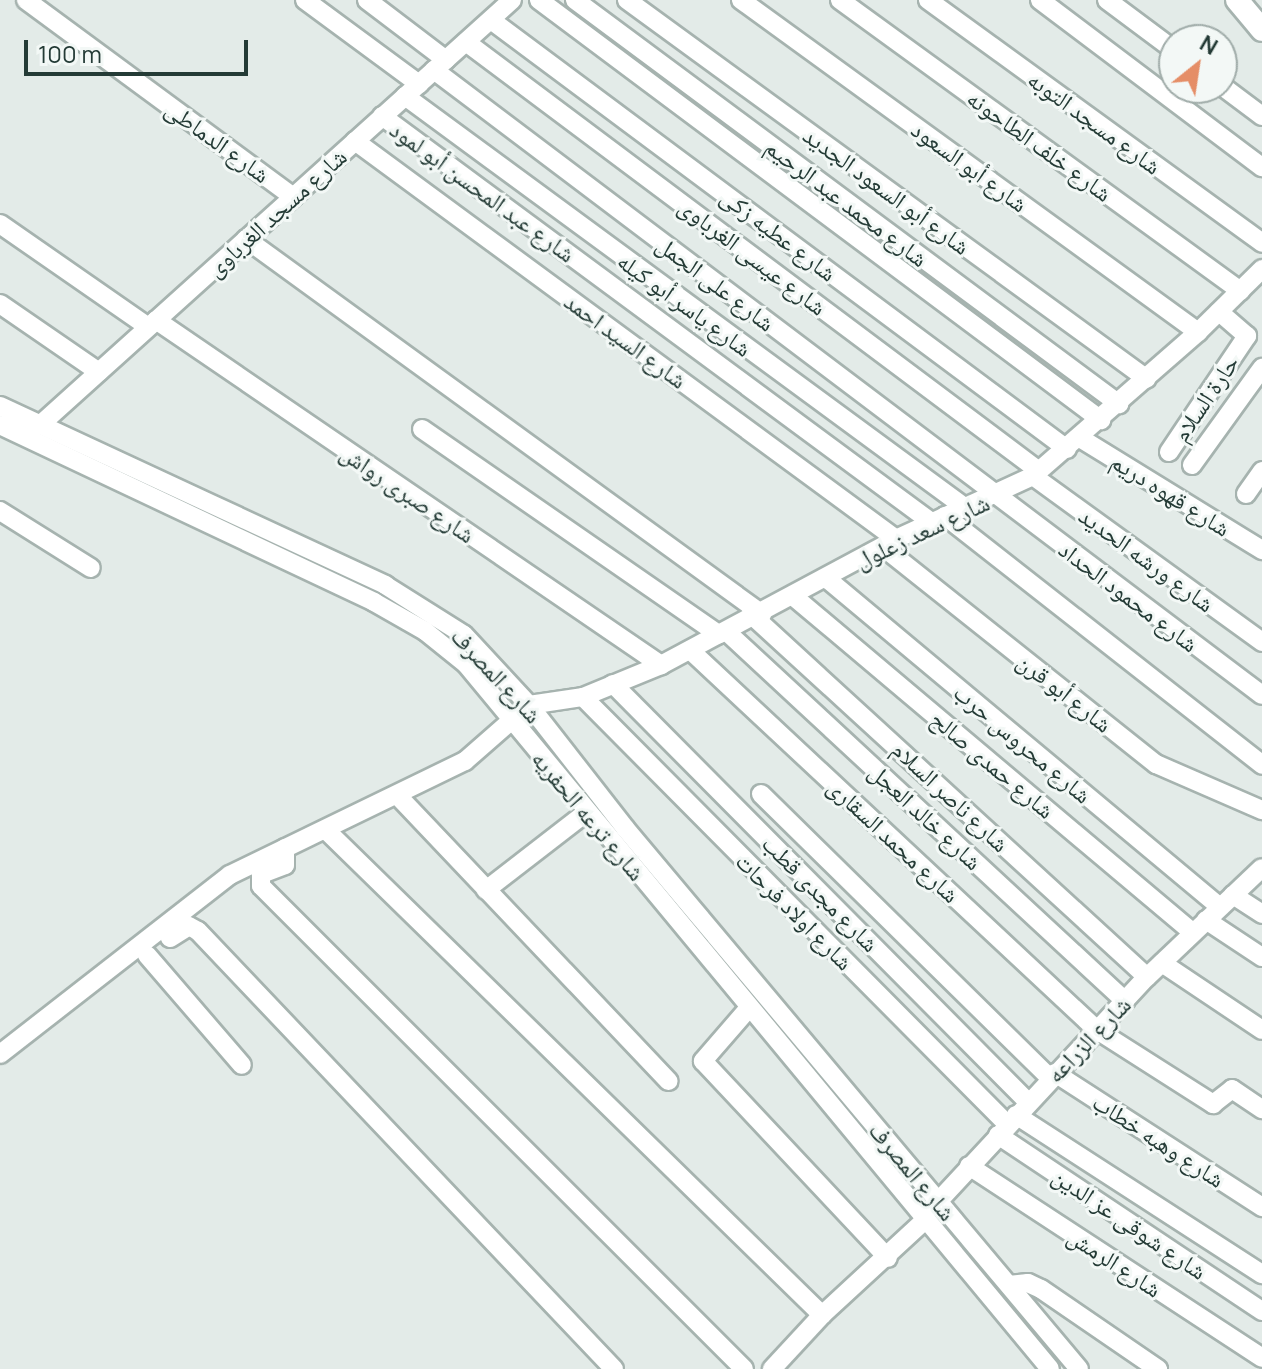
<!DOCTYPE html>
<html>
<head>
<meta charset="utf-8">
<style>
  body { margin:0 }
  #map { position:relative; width:1262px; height:1369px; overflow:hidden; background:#e3ebe8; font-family:Manrope,"Noto Naskh Arabic",sans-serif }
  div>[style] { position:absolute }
  .roads { filter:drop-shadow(2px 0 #a6b3af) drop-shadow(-2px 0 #a6b3af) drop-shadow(0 2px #a6b3af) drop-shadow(0 -2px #a6b3af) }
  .minor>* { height:18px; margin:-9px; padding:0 9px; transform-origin:9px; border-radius:9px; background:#fff }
  .tertiary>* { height:22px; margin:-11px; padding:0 11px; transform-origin:11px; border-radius:11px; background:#fff }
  span { translate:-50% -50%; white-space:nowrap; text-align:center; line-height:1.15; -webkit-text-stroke:6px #f3f8f6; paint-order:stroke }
  .street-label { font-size:24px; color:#243b36 }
  .north { position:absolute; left:1158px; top:24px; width:80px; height:80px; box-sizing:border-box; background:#f3f8f6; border:2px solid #a0aca9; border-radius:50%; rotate:30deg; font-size:22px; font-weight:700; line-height:32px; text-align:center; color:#243b36 }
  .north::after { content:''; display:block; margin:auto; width:28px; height:36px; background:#e58e67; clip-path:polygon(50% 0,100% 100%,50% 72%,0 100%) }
  .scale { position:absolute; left:24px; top:40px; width:224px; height:36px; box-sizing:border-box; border:4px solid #243b36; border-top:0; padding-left:10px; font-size:24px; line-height:28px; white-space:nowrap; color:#243b36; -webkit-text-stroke:6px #f3f8f6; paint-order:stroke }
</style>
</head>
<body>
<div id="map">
  <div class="roads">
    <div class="minor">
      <div style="left:26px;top:0;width:332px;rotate:36.4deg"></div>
      <div style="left:305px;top:0;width:142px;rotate:36.4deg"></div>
      <div style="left:367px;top:0;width:99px;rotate:37.2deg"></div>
      <div style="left:539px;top:0;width:702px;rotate:36.77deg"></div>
      <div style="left:575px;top:0;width:678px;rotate:36.6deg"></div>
      <div style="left:627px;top:0;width:643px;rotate:36.09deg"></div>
      <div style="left:741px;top:0;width:565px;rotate:36deg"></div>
      <div style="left:840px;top:0;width:495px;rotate:36deg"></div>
      <div style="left:928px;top:0;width:413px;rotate:36deg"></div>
      <div style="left:1040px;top:0;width:278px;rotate:37deg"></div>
      <div style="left:1107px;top:0;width:84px;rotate:36.7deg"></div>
      <div style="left:491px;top:20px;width:718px;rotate:36.68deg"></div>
      <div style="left:466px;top:42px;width:716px;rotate:36.82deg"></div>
      <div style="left:434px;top:70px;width:1037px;rotate:37.05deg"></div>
      <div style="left:1222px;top:86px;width:50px;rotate:36.9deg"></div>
      <div style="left:405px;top:96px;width:697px;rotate:36.31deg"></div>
      <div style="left:382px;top:116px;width:683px;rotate:36.48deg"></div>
      <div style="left:355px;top:141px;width:672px;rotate:36.34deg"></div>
      <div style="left:0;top:224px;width:180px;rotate:34.8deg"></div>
      <div style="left:246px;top:239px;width:638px;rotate:36.01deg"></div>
      <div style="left:0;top:304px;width:120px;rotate:34.5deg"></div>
      <div style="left:156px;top:320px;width:612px;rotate:34.34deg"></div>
      <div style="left:0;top:406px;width:425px;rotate:24.9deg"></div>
      <div style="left:385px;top:585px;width:93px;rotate:32.3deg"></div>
      <div style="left:464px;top:635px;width:96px;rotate:47.1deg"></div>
      <div style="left:529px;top:705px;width:156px;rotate:52deg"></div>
      <div style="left:625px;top:828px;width:706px;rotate:50deg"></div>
      <div style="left:0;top:425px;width:414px;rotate:25.3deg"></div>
      <div style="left:374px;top:602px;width:59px;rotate:29.6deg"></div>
      <div style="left:425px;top:631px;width:53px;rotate:38.8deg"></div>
      <div style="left:466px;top:664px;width:915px;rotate:50.36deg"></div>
      <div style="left:40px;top:425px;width:635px;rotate:-42deg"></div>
      <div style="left:422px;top:429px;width:361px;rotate:34.7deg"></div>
      <div style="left:1080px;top:438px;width:214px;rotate:31.6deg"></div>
      <div style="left:1169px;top:452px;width:140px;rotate:-56.1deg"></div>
      <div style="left:1247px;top:336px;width:37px;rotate:-139deg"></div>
      <div style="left:1192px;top:465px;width:120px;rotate:-54.2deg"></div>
      <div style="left:1033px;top:476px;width:283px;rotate:35.9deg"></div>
      <div style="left:1246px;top:494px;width:28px;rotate:-55deg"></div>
      <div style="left:0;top:511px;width:107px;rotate:32.1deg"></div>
      <div style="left:945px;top:516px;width:403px;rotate:38.1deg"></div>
      <div style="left:883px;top:547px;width:349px;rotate:38.5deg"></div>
      <div style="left:1156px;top:764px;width:116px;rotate:23.5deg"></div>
      <div style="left:826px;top:578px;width:513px;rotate:39.86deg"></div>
      <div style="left:793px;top:596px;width:522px;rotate:40.1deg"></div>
      <div style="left:754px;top:617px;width:533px;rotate:42.49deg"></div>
      <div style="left:727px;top:632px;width:543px;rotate:42.83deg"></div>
      <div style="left:690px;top:650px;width:557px;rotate:43.04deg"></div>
      <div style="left:1097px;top:1030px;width:138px;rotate:32.5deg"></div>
      <div style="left:1213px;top:1104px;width:24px;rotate:-38deg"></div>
      <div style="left:1232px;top:1089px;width:36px;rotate:34deg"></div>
      <div style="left:613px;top:684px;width:589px;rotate:45.21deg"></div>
      <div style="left:583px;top:697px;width:603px;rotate:45.2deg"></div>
      <div style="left:761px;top:794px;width:405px;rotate:44.5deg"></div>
      <div style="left:398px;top:796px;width:393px;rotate:46.5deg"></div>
      <div style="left:328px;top:832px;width:691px;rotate:44.35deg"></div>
      <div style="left:822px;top:1315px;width:74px;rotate:132.8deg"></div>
      <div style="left:285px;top:848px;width:17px;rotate:90deg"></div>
      <div style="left:285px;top:865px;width:26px;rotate:159deg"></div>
      <div style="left:261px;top:874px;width:12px;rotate:90deg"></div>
      <div style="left:261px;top:886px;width:683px;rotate:45deg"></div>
      <div style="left:486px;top:890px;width:128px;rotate:-37.7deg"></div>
      <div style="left:1233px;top:895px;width:35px;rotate:33deg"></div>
      <div style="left:1206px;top:920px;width:67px;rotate:33.5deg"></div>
      <div style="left:170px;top:938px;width:22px;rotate:-32deg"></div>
      <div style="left:189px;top:926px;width:10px;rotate:29deg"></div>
      <div style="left:198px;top:931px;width:604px;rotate:46.48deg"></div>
      <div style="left:147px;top:955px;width:145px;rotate:49.2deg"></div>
      <div style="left:1162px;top:963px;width:120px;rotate:33.8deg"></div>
      <div style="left:748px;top:1009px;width:69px;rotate:130.9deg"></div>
      <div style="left:703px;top:1061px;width:270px;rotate:46.8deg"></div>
      <div style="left:0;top:1054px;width:291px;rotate:-37.9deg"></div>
      <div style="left:230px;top:875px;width:261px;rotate:-25.9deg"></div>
      <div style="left:465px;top:761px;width:85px;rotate:-41.2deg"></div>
      <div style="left:529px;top:705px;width:55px;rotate:-8.4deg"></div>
      <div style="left:583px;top:697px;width:84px;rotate:-22.3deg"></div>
      <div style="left:661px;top:665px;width:267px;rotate:-28.2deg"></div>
      <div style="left:896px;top:539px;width:151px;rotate:-24.7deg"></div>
      <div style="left:1033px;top:476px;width:219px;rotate:-41.1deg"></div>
      <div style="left:1198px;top:332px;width:90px;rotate:-44.5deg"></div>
      <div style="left:1055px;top:1073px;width:247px;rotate:32.9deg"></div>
      <div style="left:1016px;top:1115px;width:293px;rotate:32.9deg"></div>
      <div style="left:998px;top:1135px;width:317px;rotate:33.7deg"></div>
      <div style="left:969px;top:1166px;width:350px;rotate:33.2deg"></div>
      <div style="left:933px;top:1207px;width:314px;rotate:-47.1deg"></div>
      <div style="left:1147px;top:977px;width:158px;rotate:-43.5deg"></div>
      <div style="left:1009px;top:1285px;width:19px;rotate:-6deg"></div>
      <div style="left:1028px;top:1283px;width:14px;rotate:25deg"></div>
      <div style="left:1041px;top:1289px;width:142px;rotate:34.4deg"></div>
      <div style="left:822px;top:1315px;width:140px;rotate:-42.7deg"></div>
    </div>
    <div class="tertiary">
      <div style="left:1237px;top:0;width:39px;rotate:50deg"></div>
    </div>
  </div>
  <div class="street-label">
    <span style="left:1095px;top:122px;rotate:36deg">شارع مسجد التوبه</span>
    <span style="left:218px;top:141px;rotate:36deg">شارع الدماطى</span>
    <span style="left:1040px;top:145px;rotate:36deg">شارع خلف الطاحونه</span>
    <span style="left:970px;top:166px;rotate:36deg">شارع أبو السعود</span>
    <span style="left:887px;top:190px;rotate:36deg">شارع أبو السعود الجديد</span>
    <span style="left:483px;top:191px;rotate:36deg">شارع عبد المحسن أبو لمود</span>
    <span style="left:847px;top:202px;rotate:37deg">شارع محمد عبد الرحيم</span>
    <span style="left:276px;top:212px;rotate:-42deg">شارع مسجد الغرباوى</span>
    <span style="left:779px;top:234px;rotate:37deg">شارع عطيه زكى</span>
    <span style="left:753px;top:256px;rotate:37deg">شارع عيسى الغرباوى</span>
    <span style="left:716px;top:283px;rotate:37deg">شارع على الجمل</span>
    <span style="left:685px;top:304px;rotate:36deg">شارع ياسر أبو كيله</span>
    <span style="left:626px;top:340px;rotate:36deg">شارع السيد احمد</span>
    <span style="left:1205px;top:398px;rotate:-56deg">حارة السلام</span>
    <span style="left:408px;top:493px;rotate:34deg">شارع صبرى رواش</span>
    <span style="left:1171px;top:494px;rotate:32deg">شارع قهوه دريم</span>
    <span style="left:922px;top:531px;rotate:-25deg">شارع سعد زعلول</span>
    <span style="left:1147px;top:559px;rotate:36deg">شارع ورشه الحديد</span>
    <span style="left:1129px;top:596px;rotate:37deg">شارع محمود الحداد</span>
    <span style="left:497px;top:675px;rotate:47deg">شارع المصرف</span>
    <span style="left:1065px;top:692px;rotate:38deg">شارع أبو قرن</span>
    <span style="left:1023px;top:743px;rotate:40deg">شارع محروس حرب</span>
    <span style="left:993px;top:764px;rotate:40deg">شارع حمدى صالح</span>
    <span style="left:951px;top:796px;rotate:43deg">شارع ناصر السلام</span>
    <span style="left:589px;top:815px;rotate:50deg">شارع ترعه الحفريه</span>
    <span style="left:926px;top:816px;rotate:43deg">شارع خالد العجل</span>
    <span style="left:894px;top:840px;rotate:43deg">شارع محمد السقارى</span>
    <span style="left:821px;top:893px;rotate:45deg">شارع مجدى قطب</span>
    <span style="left:795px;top:911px;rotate:45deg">شارع اولاد فرحات</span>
    <span style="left:1088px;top:1039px;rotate:-46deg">شارع الزراعه</span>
    <span style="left:1159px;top:1140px;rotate:33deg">شارع وهبه خطاب</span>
    <span style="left:913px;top:1171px;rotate:50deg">شارع المصرف</span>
    <span style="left:1130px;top:1223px;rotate:34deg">شارع شوقى عز الدين</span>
    <span style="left:1115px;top:1262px;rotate:33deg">شارع الرمش</span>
  </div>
  <div class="north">N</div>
  <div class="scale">100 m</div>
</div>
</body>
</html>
